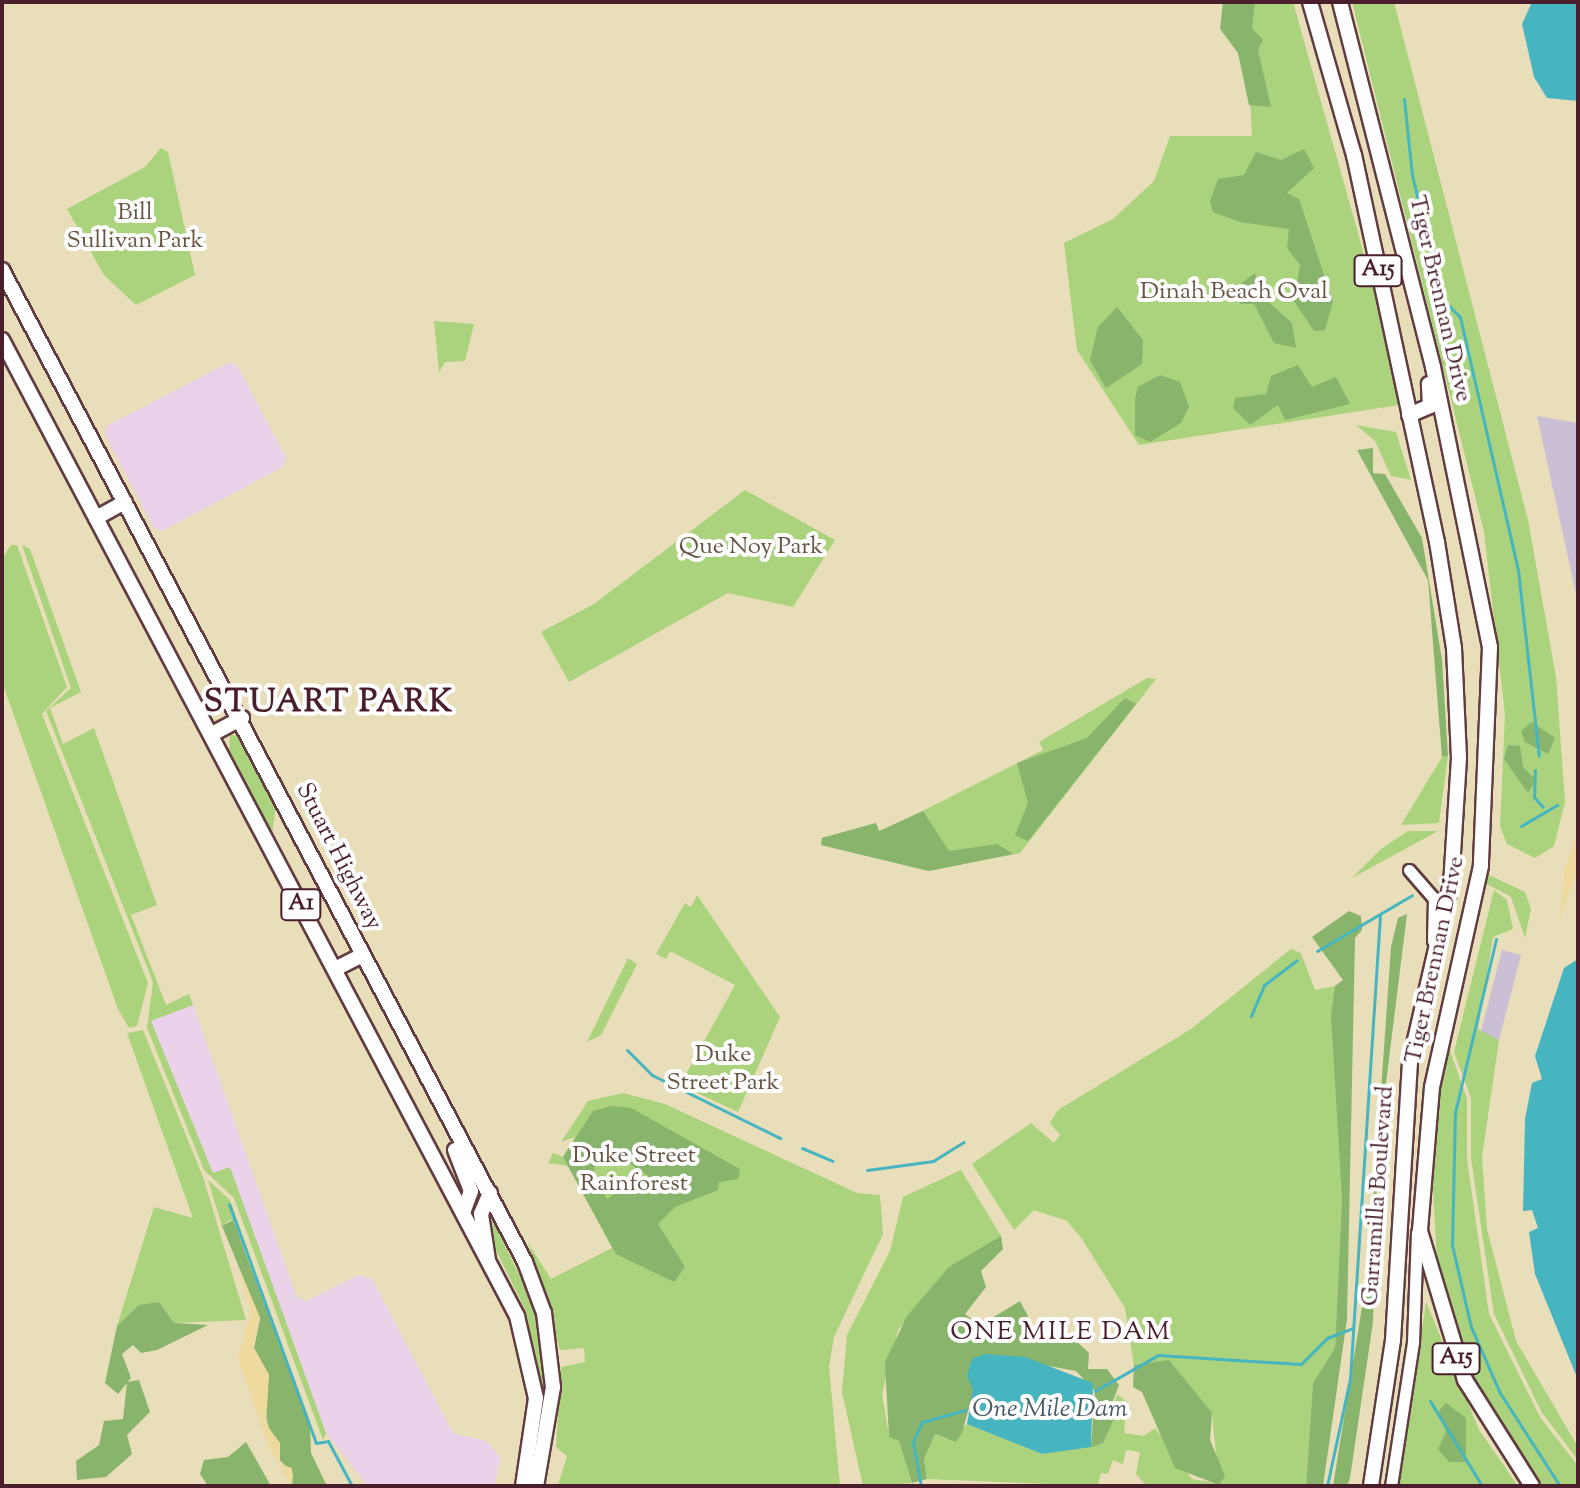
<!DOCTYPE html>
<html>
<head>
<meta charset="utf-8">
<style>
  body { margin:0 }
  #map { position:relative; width:1580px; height:1488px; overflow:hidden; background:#e8deba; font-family:"Sorts Mill Goudy",serif }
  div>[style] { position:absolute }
  .built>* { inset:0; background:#ecd1eb }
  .industrial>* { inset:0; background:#cbbfd5 }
  .green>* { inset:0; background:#abd27c }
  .forest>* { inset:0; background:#88b46c }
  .sand>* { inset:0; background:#eeda9e }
  .water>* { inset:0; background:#46b5c0 }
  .stream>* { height:3px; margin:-1.5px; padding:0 1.5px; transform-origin:1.5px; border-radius:1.5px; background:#46b5c0 }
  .roads { filter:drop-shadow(2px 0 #623c40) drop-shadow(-2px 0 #623c40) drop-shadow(0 2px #623c40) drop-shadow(0 -2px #623c40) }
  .tertiary>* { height:11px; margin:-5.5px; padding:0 5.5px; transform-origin:5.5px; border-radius:5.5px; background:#fff }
  .primary>* { height:14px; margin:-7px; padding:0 7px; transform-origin:7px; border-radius:7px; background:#fff }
  .trunk>* { height:14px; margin:-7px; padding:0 7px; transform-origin:7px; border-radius:7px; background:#fff }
  span { translate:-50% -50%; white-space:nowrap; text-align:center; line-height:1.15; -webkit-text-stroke:8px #fff; paint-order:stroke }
  .shield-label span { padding:2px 6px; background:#fff; border:2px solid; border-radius:6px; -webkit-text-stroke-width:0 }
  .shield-label { font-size:22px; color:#4a1f2b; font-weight:700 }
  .park-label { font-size:24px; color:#675543 }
  .street-label { font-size:24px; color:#4a1f2b }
  .neighbourhood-label { font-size:26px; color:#4a1f2b; letter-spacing:2px }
  .water-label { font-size:26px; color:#485b67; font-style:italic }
  .district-label { font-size:32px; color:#4a1f2b; font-weight:700; letter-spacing:2px }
  .frame { position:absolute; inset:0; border:4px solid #4a1f2b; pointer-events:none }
</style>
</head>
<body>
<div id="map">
  <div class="built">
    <div style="clip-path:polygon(228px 363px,237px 365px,286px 458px,283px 467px,162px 531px,154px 528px,105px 435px,107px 426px)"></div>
    <div style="clip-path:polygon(193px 1005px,297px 1298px,307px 1301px,359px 1275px,372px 1279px,453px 1433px,486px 1441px,500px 1457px,495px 1486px,368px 1486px,326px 1433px,230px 1167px,213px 1174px,151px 1021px)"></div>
  </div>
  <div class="industrial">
    <div style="clip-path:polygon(1537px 416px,1578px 423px,1578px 603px)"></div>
    <div style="clip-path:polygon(1502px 950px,1521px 955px,1499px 1040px,1480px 1035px)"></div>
  </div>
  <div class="green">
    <div style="clip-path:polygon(1226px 2px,1293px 2px,1406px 404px,1139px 445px,1077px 350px,1064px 243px,1113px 219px,1154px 181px,1170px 136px,1252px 136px,1249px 75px)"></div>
    <div style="clip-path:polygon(1352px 2px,1394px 2px,1528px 520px,1556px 677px,1565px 802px,1554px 846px,1535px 858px,1507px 844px,1500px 826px,1505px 714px,1484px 532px)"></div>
    <div style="clip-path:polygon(161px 148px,168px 152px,195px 275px,136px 305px,104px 275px,67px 209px,145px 167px)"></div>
    <div style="clip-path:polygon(434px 321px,474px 324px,465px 361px,445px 362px,439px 372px)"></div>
    <div style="clip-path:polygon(1356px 425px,1396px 432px,1411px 480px,1391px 476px,1375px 441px)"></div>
    <div style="clip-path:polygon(745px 490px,835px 540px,793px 607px,728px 593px,569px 682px,541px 632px,594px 604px)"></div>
    <div style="clip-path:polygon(11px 545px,17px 545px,67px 687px,42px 714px,148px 983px,137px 1026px,129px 1028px,118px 1009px,2px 682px,2px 559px)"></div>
    <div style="clip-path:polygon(22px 545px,30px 549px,81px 692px,50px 708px,63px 744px,94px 728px,157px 905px,131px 915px,166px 1005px,189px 994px,193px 1005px,151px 1021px,213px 1173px,230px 1167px,326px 1433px,323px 1440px,234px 1198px,204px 1170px,147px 1028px,153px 982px,46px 711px,71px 688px)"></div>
    <div style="clip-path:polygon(1147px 678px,1156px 679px,1020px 853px,929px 871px,821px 845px,822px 838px,876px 823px,879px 831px,891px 827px,1043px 750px,1039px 742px)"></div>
    <div style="clip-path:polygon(230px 734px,240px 737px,276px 805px,272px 834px,229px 754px)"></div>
    <div style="clip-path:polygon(1448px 756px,1439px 823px,1401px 825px,1442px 757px)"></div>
    <div style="clip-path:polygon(1408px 831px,1438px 831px,1352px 878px,1381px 849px)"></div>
    <div style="clip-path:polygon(1489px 875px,1525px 892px,1531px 909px,1525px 938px,1511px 897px,1485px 883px)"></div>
    <div style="clip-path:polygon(1494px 890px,1507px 900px,1513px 929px,1493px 937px,1478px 1029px,1499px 1040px,1482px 1157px,1487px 1229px,1516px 1341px,1578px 1447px,1578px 1460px,1542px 1413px,1494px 1314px,1471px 1158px,1471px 1098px,1454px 1052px)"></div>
    <div style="clip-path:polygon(697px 895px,780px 1017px,738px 1112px,680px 1085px,735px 985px,670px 951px,666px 959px,656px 954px,685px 903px,691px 907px)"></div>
    <div style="clip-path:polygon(1291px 949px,1301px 953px,1315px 990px,1335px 986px,1342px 1198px,1335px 1348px,1313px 1383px,1306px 1486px,1147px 1486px,1136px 1474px,1140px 1452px,1126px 1450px,1123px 1464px,1113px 1460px,1108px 1474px,1101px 1473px,1098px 1486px,927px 1479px,924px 1459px,935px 1434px,946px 1439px,967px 1424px,1042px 1454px,1103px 1443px,1117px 1394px,1127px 1402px,1124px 1433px,1144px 1436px,1155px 1428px,1192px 1479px,1219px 1484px,1212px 1413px,1159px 1363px,1134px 1365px,1125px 1308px,1082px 1239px,1067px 1221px,1034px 1210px,1014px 1230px,972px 1164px,1031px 1123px,1054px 1143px,1060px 1135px,1050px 1123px,1058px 1110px,1191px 1029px)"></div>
    <div style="clip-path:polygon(628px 958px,637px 964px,601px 1035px,587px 1042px)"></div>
    <div style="clip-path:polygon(143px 1030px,203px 1177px,246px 1320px,174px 1323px,159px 1302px,136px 1308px,117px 1326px,154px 1207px,193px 1218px,127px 1033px)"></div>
    <div style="clip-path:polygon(1447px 1042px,1467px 1099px,1467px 1159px,1489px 1314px,1540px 1417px,1578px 1466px,1578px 1486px,1538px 1486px,1471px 1377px,1438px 1279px,1431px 1154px)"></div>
    <div style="clip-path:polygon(623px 1093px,665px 1104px,857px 1193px,880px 1195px,883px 1234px,834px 1337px,829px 1367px,840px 1486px,558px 1486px,567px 1456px,556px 1447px,561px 1367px,585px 1362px,584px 1348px,560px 1350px,528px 1243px,551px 1279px,612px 1248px,568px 1166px,548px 1163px,553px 1153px,563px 1157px,575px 1137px,561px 1142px,588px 1101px)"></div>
    <div style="clip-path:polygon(961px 1170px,1001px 1236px,941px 1279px,898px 1330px,882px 1394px,889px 1436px,899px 1441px,912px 1483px,863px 1486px,842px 1392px,847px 1335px,890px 1251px,903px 1197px)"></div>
    <div style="clip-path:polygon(208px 1180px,230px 1200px,256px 1272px,231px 1219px,222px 1226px)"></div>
    <div style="clip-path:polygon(492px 1219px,539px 1316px,546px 1413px,526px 1311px,494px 1246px)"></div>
    <div style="clip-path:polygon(1426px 1302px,1479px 1430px,1518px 1486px,1399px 1486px)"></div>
  </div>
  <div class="forest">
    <div style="clip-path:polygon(1223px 2px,1255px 2px,1252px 28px,1263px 40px,1258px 50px,1271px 107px,1249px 105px,1238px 53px,1220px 29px)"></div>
    <div style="clip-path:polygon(1304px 149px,1314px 168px,1287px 193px,1299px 199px,1333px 302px,1325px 330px,1314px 331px,1294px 301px,1300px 265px,1287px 248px,1289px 229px,1240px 222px,1213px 212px,1210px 201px,1218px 179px,1244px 175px,1256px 152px,1281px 160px)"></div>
    <div style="clip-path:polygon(1255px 273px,1262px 296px,1292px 323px,1296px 348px,1274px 343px,1254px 304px,1240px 304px,1239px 285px)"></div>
    <div style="clip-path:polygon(1117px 307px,1143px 340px,1142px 364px,1106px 388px,1090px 360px,1098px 327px)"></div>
    <div style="clip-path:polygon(1298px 365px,1312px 387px,1336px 377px,1350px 404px,1285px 420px,1278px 405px,1250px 425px,1233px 408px,1235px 398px,1266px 394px,1271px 376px)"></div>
    <div style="clip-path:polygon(1160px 375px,1180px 382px,1189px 407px,1181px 423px,1150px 442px,1135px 435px,1135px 399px,1138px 387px)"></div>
    <div style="clip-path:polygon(1373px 448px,1373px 473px,1385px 474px,1422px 538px,1442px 660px,1448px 756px,1442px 757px,1428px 580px,1357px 450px)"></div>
    <div style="clip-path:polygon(1125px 698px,1136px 704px,1028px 841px,1015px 835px,1028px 803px,1017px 763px,1087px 738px)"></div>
    <div style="clip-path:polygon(1532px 722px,1555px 738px,1548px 754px,1525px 742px,1521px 731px)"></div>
    <div style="clip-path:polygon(1508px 745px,1520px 746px,1523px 767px,1536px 780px,1528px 793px,1504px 759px)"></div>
    <div style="clip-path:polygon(923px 811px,949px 851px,997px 844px,1013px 854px,929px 871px,821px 845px,822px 838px,876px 823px,879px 831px)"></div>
    <div style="clip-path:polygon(1349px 911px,1361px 916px,1362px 930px,1355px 938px,1347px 1319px,1323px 1486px,1306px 1486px,1313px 1383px,1335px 1348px,1342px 1198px,1331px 1015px,1335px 986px,1343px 980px,1312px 937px)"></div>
    <div style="clip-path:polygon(1407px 914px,1378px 1147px,1373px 1322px,1350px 1478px,1347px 1486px,1333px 1486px,1369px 1264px,1391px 947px,1398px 918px)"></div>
    <div style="clip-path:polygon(evenodd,612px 1106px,631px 1108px,740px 1169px,738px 1179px,719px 1182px,718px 1190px,675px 1207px,658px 1224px,685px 1267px,674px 1282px,616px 1254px,563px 1157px,593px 1111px,612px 1106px,618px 1156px,648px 1176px,643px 1187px,624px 1187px,607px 1199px,593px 1179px,595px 1163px,618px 1156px)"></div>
    <div style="clip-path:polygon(233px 1220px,310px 1426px,311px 1453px,327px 1486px,292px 1486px,293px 1474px,276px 1456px,264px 1409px,269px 1375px,254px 1348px,260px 1318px,222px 1226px)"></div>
    <div style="clip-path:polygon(1001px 1236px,1003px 1249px,981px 1271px,986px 1287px,965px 1314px,980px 1325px,1020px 1301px,1041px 1341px,1074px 1339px,1089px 1353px,1088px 1369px,1107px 1369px,1119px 1385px,1111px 1406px,1116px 1414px,1103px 1443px,1091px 1447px,1095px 1391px,1076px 1371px,984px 1354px,962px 1433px,956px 1442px,935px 1434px,924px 1459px,927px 1479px,912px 1483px,899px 1441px,889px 1437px,885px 1362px,907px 1316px,949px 1267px)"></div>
    <div style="clip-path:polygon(159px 1302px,174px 1323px,208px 1325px,157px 1350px,141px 1353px,133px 1345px,122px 1354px,131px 1378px,118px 1394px,105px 1383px,117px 1326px,139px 1305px)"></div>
    <div style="clip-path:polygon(1169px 1360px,1212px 1413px,1210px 1440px,1225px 1476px,1219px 1485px,1175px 1468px,1142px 1392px,1133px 1387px,1134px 1365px)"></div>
    <div style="clip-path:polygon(139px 1380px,150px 1412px,127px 1435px,132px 1454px,106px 1477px,77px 1480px,76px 1461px,99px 1445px,104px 1421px,123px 1419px,127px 1382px)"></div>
    <div style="clip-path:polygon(1446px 1403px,1466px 1418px,1466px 1462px,1449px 1462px,1438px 1449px,1446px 1432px,1439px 1411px)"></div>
    <div style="clip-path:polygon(246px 1442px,271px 1486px,208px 1486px,200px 1474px,204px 1460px,228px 1457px)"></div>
  </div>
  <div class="sand">
    <div style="clip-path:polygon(1578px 831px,1578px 866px,1560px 920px,1564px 872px)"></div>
    <div style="clip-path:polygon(236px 1262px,260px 1318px,254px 1348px,269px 1375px,266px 1424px,280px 1443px,280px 1464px,292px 1468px,292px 1486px,269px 1447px,238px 1358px,251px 1312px)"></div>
  </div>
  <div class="water">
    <div style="clip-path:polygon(1532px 2px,1578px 2px,1578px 101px,1547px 98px,1534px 77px,1522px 24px)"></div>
    <div style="clip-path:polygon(1578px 959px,1578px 1374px,1576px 1375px,1535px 1274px,1529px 1232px,1538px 1228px,1532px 1210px,1523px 1211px,1525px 1119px,1532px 1083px,1542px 1079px,1535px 1056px,1564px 968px)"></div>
    <div style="clip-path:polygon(984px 1354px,1025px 1357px,1093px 1383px,1091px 1447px,1042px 1454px,967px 1424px,973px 1390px,967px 1375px,972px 1359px)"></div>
  </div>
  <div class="stream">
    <div style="left:1404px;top:99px;width:76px;rotate:84deg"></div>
    <div style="left:1412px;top:175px;width:128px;rotate:76.4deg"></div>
    <div style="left:1442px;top:299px;width:25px;rotate:45deg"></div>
    <div style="left:1460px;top:317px;width:260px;rotate:77.1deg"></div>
    <div style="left:1518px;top:570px;width:187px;rotate:83.6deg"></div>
    <div style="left:1535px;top:770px;width:27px;rotate:92deg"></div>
    <div style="left:1534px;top:797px;width:13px;rotate:48deg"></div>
    <div style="left:1521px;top:826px;width:42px;rotate:-30.3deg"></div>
    <div style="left:1496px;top:939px;width:178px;rotate:103.3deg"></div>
    <div style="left:1455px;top:1112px;width:133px;rotate:91.3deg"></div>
    <div style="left:1452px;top:1245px;width:84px;rotate:77deg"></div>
    <div style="left:1471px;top:1327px;width:72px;rotate:66.3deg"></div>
    <div style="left:1500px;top:1393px;width:111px;rotate:57.2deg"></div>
    <div style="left:1317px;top:951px;width:110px;rotate:-30.5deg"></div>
    <div style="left:1251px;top:1016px;width:34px;rotate:-67deg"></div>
    <div style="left:1264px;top:985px;width:41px;rotate:-37.1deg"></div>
    <div style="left:627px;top:1050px;width:35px;rotate:45deg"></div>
    <div style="left:652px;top:1075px;width:143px;rotate:26.2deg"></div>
    <div style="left:802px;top:1148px;width:33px;rotate:23deg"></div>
    <div style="left:867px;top:1170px;width:67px;rotate:-7.8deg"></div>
    <div style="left:933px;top:1161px;width:36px;rotate:-32deg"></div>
    <div style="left:229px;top:1204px;width:254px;rotate:70deg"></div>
    <div style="left:316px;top:1443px;width:12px;rotate:-9deg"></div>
    <div style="left:328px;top:1441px;width:51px;rotate:61.9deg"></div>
    <div style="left:1095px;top:1391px;width:73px;rotate:-29.7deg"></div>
    <div style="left:1158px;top:1355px;width:143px;rotate:3.6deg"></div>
    <div style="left:1301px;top:1364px;width:37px;rotate:-45deg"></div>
    <div style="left:1327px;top:1338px;width:28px;rotate:-21deg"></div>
    <div style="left:1430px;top:1401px;width:100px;rotate:58.5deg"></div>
    <div style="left:921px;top:1486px;width:45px;rotate:-100.3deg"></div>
    <div style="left:913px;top:1442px;width:22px;rotate:-66deg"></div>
    <div style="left:922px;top:1422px;width:45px;rotate:-15.6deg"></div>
    <div style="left:1327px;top:1486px;width:109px;rotate:-77.9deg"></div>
    <div style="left:1350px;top:1379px;width:465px;rotate:-86.3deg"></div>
  </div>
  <div class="roads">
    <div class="tertiary">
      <div style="left:1409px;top:870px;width:38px;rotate:49deg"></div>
      <div style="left:1434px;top:899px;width:42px;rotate:91.4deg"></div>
      <div style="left:1391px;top:1486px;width:146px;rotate:-81.3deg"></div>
      <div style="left:1413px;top:1342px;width:110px;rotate:-87.9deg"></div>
    </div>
    <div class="primary">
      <div style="left:1310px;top:2px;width:159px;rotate:74deg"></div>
      <div style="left:1354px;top:155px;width:396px;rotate:77.9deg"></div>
      <div style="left:1437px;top:542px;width:107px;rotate:80.9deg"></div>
      <div style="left:1454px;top:648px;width:110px;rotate:87.4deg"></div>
      <div style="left:1459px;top:758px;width:126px;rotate:93.6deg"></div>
      <div style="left:1451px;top:884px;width:183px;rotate:103deg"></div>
      <div style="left:1410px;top:1062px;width:279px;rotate:93.5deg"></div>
      <div style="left:1393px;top:1340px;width:148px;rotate:98.6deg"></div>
      <div style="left:1340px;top:2px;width:377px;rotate:75.7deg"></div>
      <div style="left:1433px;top:367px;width:286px;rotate:78.5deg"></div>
      <div style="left:1490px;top:647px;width:219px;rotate:92.4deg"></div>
      <div style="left:1481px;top:866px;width:226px;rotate:102.5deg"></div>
      <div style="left:1432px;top:1087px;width:144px;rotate:94.8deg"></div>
      <div style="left:1420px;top:1231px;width:156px;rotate:73.2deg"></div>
      <div style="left:1465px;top:1380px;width:125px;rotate:57.7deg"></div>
      <div style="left:1409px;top:415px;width:23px;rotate:-23deg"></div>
      <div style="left:1430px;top:406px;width:22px;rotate:-93deg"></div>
    </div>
    <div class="trunk">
      <div style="left:2px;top:270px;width:1121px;rotate:62.2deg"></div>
      <div style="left:525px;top:1262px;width:54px;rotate:69.6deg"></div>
      <div style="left:544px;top:1313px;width:75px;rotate:83.1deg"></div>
      <div style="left:553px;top:1387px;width:100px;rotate:99.7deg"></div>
      <div style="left:2px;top:340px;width:1104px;rotate:62.18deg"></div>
      <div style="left:517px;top:1316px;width:84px;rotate:77deg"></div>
      <div style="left:536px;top:1398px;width:89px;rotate:98.4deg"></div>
      <div style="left:96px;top:518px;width:33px;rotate:-29deg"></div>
      <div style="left:212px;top:734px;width:34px;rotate:-28deg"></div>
      <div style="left:335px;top:969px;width:31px;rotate:-27deg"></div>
      <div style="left:455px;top:1150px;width:44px;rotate:68.7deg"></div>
      <div style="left:471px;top:1191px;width:23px;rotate:110deg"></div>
      <div style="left:488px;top:1260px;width:47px;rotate:-98.7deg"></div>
      <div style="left:481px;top:1214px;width:23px;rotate:-67deg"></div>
    </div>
  </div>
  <div class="shield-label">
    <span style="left:1378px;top:271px">A15</span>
    <span style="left:301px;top:905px">A1</span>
    <span style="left:1456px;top:1359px">A15</span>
  </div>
  <div class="park-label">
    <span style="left:135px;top:228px">Bill<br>Sullivan Park</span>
    <span style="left:1234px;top:293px">Dinah Beach Oval</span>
    <span style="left:751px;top:548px">Que Noy Park</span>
    <span style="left:723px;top:1070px">Duke<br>Street Park</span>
    <span style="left:634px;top:1171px">Duke Street<br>Rainforest</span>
  </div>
  <div class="street-label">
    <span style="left:1439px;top:299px;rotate:77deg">Tiger Brennan Drive</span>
    <span style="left:338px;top:857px;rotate:63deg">Stuart Highway</span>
    <span style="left:1436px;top:960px;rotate:-78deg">Tiger Brennan Drive</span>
    <span style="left:1379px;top:1196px;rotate:-86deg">Garramilla Boulevard</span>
  </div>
  <div class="neighbourhood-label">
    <span style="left:1061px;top:1333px">ONE MILE DAM</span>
  </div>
  <div class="water-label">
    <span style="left:1050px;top:1410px">One Mile Dam</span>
  </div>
  <div class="district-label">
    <span style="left:329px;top:703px">STUART PARK</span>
  </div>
  <div class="frame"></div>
</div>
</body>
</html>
